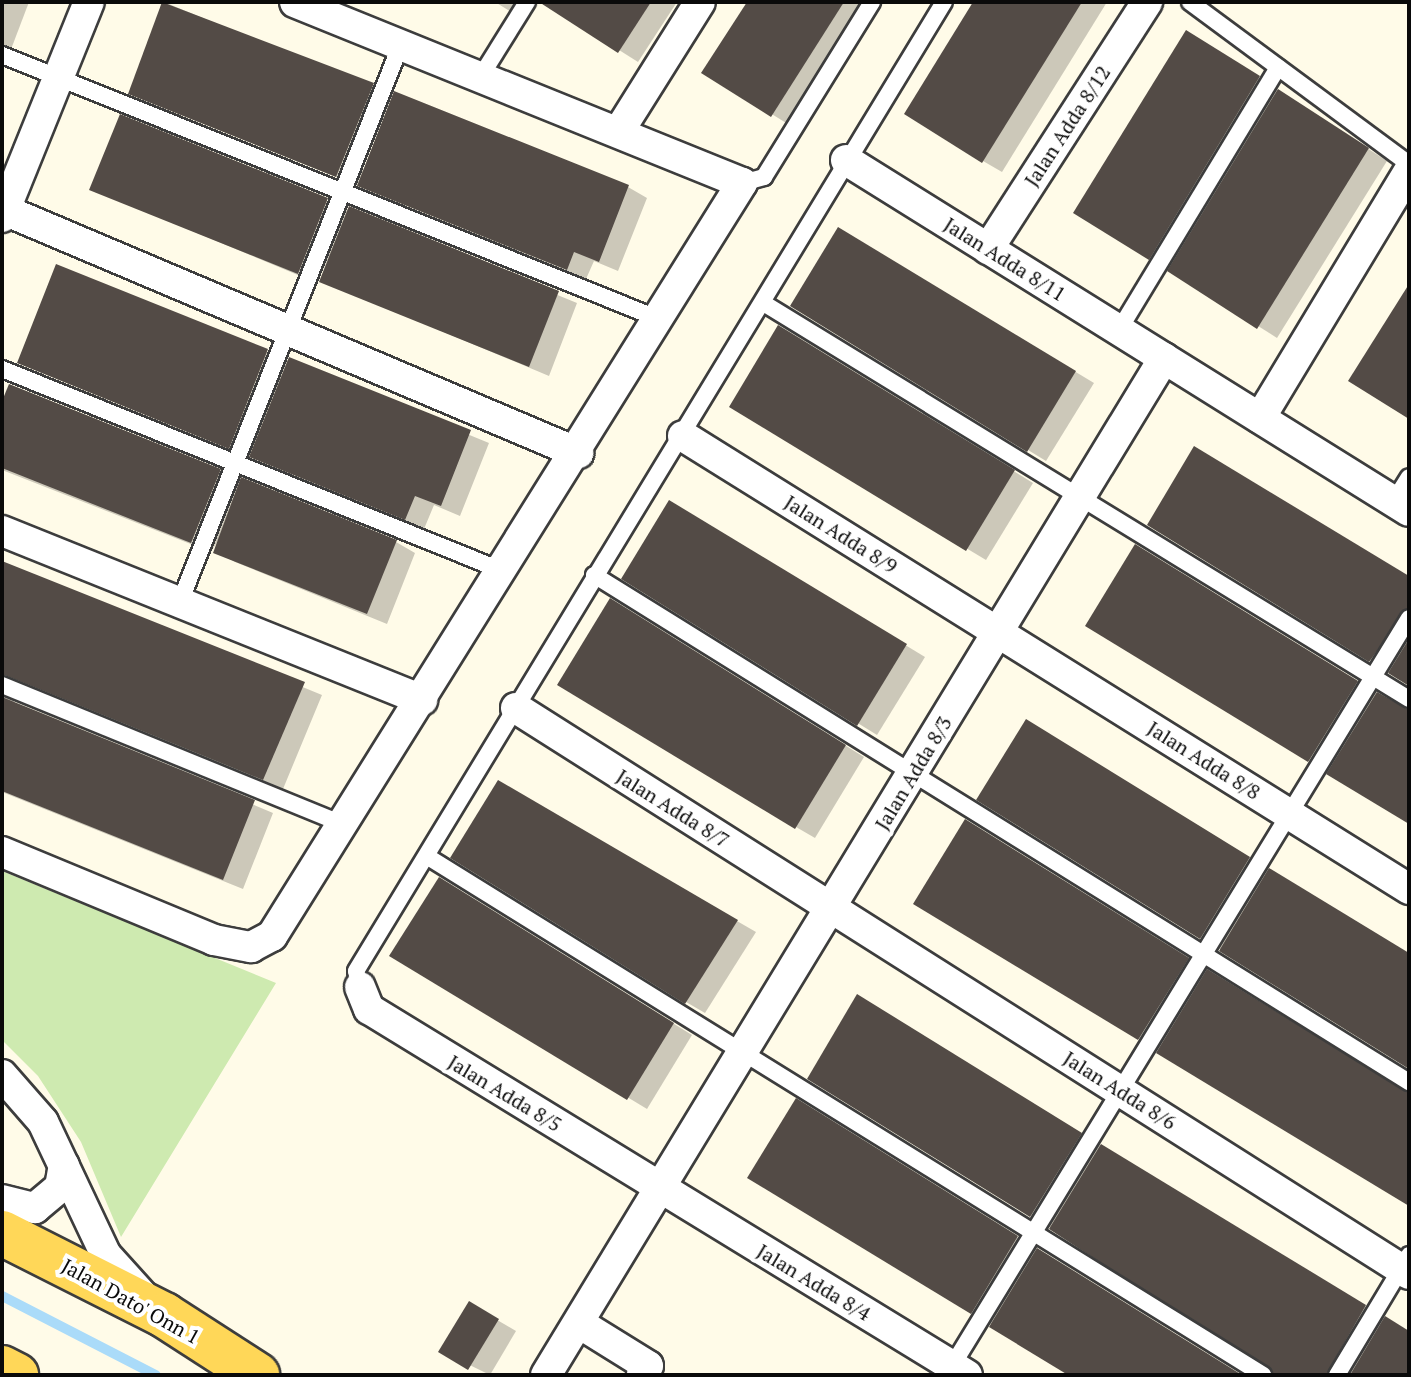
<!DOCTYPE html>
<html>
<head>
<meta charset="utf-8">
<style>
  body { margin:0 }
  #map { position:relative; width:1411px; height:1377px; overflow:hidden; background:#fffbe8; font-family:"PT Serif",serif }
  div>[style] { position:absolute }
  .green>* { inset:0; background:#ceeab0 }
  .shadow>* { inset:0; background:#0003 }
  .stream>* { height:10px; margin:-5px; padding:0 5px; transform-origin:5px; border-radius:5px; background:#aadbf9 }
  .building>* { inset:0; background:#534b46 }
  .roads { filter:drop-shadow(2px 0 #3d3d3d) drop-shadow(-2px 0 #3d3d3d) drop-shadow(0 2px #3d3d3d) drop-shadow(0 -2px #3d3d3d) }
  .lane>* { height:16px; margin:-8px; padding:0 8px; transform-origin:8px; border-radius:8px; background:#fff }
  .street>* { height:30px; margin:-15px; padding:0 15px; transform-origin:15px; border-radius:15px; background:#fff }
  .primary>* { height:44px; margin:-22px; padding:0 22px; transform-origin:22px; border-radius:22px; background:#ffd758 }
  span { translate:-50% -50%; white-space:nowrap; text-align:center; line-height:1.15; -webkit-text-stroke:8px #fff; paint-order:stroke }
  .street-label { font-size:20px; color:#0a0a0a }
  .frame { position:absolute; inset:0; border:4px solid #0a0a0a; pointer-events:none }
</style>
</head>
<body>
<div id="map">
  <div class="green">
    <div style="clip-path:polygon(2px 871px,276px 983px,121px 1237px,81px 1142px,38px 1076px,2px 1040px)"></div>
  </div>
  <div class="shadow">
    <div style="clip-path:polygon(2px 2px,29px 2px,2px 73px)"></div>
    <div style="clip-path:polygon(164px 2px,387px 94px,361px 170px,628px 187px,647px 198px,618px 271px,594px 261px,586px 279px,130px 93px)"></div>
    <div style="clip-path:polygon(495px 2px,524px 2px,516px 15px)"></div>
    <div style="clip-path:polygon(543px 2px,677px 2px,638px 62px)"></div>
    <div style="clip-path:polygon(749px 2px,870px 2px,791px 126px,704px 72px)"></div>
    <div style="clip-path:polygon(976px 2px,1107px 2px,1002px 172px,983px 161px)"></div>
    <div style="clip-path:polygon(1206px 44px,1387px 161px,1277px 338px,1150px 258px)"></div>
    <div style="clip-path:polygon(121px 117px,577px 303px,549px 376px,325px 282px,346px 220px,317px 283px,92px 189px)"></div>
    <div style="clip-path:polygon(857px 240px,1094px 383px,1046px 461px,1028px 450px)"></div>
    <div style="clip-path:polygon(58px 266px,489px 443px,460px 516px,434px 505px,424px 529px,20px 362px)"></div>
    <div style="clip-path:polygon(798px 339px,1033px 483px,986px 560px,731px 407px)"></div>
    <div style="clip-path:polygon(2px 407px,220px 471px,396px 542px,415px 553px,387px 624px,235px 562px,216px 551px,222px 534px,211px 552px,2px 470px)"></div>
    <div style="clip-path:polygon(688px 513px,925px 657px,877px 735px,624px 578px)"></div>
    <div style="clip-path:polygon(1155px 557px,1409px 712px,1409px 822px,1088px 625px)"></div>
    <div style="clip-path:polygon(2px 563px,322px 695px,283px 789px,27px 684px,10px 691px,15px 704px,273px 813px,243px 889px,2px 792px)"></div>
    <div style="clip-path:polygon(1409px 578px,1409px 684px,1370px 660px)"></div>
    <div style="clip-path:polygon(629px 611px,864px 757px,815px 838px,796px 827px)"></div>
    <div style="clip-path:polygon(1045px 732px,1409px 955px,1409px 1067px,1201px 937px)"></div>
    <div style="clip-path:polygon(498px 783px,756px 932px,705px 1013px,686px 1002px)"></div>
    <div style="clip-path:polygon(984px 832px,1409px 1092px,1409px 1204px,916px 903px)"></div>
    <div style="clip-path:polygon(458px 890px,692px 1035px,647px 1109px,392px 955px)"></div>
    <div style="clip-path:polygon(876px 1008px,1409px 1333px,1409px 1375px,1273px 1375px,1271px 1364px,810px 1079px)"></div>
    <div style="clip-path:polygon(815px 1112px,1036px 1249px,1240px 1375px,1071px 1375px,972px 1312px)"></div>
    <div style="clip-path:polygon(470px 1304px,516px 1331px,490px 1375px,441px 1351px)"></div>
  </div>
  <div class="stream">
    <div style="left:2px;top:1296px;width:173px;rotate:27.2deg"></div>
  </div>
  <div class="building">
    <div style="clip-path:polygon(162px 2px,374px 83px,336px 177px,128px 94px)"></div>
    <div style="clip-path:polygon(539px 2px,651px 2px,618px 53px)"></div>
    <div style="clip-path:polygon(747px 2px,844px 2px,771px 117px,701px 73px)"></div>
    <div style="clip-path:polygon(973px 2px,1082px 2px,982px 163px,904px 114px)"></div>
    <div style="clip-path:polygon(1186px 30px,1260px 76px,1149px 260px,1073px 213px)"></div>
    <div style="clip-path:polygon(1278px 89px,1369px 148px,1257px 329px,1167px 271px)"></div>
    <div style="clip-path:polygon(394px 91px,629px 185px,599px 262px,574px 252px,567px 270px,357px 186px)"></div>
    <div style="clip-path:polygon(120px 114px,328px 198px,298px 274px,89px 190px)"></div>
    <div style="clip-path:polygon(349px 206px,559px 291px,529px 367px,319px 282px)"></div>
    <div style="clip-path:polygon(838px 227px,1076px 371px,1027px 452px,790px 306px)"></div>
    <div style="clip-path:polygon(56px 264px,268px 349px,229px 449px,17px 363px)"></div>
    <div style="clip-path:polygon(1409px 284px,1409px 419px,1348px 381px)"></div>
    <div style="clip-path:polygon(778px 325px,1015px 470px,966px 551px,729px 407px)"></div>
    <div style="clip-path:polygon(289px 357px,471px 430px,441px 506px,415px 496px,405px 520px,249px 457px)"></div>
    <div style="clip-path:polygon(9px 384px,221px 469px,191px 543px,2px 468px,2px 401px)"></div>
    <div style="clip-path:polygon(1194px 446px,1409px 576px,1409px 607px,1369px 662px,1147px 525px)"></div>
    <div style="clip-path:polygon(241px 477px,397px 540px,367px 614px,213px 553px)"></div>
    <div style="clip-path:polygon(669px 500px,907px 644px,857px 726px,621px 579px)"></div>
    <div style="clip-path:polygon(1135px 544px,1358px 681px,1308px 762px,1085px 626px)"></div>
    <div style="clip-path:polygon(2px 561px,305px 682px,263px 780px,2px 674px)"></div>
    <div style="clip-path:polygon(610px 598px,846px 745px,795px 829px,557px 685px)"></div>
    <div style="clip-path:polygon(1409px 639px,1409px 686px,1388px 673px)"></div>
    <div style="clip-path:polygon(1377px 692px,1409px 710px,1409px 824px,1326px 774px)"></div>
    <div style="clip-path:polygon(2px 697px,255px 800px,223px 880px,2px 791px)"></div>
    <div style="clip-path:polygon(1026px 719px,1250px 857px,1200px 939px,976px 800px)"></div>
    <div style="clip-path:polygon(498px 780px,738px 920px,685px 1004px,450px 858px)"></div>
    <div style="clip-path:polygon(965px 819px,1189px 958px,1138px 1040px,913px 904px)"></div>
    <div style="clip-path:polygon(1269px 868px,1409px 953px,1409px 1069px,1219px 951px)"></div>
    <div style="clip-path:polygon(439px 877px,674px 1023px,627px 1100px,389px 956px)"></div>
    <div style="clip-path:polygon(1207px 969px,1409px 1093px,1409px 1206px,1156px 1053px)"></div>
    <div style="clip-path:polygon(857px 994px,1082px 1133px,1030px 1217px,807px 1079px)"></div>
    <div style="clip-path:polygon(796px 1098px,1018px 1236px,971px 1314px,747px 1178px)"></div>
    <div style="clip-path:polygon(1101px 1144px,1366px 1305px,1326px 1375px,1274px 1375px,1049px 1229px)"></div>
    <div style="clip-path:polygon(1037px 1248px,1242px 1375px,1068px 1375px,989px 1327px)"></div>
    <div style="clip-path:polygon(469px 1301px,499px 1319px,468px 1370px,438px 1352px)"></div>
    <div style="clip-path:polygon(1385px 1316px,1409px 1331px,1409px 1375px,1350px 1375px)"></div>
  </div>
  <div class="roads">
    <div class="lane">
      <div style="left:1190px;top:2px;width:272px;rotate:36.5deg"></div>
      <div style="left:2px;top:55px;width:708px;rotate:21.89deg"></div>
      <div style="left:481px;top:76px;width:87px;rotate:-58.1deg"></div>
      <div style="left:742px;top:183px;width:23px;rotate:-15deg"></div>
      <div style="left:764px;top:177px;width:206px;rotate:-58.3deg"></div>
      <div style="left:765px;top:304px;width:755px;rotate:31.52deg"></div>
      <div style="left:1119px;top:330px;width:307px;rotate:-58.8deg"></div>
      <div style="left:2px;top:369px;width:540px;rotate:21.96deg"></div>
      <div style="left:1394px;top:501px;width:28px;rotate:-58deg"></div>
      <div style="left:594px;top:575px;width:960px;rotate:31.89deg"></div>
      <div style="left:180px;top:602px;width:600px;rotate:-68.39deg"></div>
      <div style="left:2px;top:685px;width:368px;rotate:22.2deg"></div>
      <div style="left:428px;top:857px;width:983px;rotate:31.81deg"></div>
      <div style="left:360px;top:987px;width:16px;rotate:-104deg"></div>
      <div style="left:356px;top:971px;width:1133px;rotate:-58.75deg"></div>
      <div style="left:949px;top:1371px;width:882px;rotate:-58.58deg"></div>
      <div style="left:1337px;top:1375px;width:140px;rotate:-59deg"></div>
    </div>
    <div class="street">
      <div style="left:619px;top:131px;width:152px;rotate:-57.9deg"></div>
      <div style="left:846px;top:160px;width:663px;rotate:31.94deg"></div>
      <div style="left:2px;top:209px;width:626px;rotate:22.96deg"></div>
      <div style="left:2px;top:217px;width:232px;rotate:-68deg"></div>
      <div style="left:988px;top:249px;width:294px;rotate:-57.2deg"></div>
      <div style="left:1260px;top:418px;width:288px;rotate:-58.9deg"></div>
      <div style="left:683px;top:436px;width:856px;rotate:31.96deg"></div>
      <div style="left:2px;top:531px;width:453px;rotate:21.9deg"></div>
      <div style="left:516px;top:708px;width:1057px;rotate:32.37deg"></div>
      <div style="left:2px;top:852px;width:230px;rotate:22.5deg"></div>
      <div style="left:214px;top:940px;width:38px;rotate:11deg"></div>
      <div style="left:251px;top:947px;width:24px;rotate:-28deg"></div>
      <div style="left:272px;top:936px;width:888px;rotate:-58.03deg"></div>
      <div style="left:742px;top:183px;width:482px;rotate:-158deg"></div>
      <div style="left:360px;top:987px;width:24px;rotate:68deg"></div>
      <div style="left:369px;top:1009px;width:701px;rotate:31.47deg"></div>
      <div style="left:2px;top:1075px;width:62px;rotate:48.9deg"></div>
      <div style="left:43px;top:1122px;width:147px;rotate:64.7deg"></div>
      <div style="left:106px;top:1255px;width:54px;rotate:48deg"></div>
      <div style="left:2px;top:1200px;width:34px;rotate:14deg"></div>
      <div style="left:35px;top:1208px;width:33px;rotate:-40deg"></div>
      <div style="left:60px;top:1187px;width:22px;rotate:-80deg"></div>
      <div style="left:579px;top:1323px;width:81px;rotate:31.9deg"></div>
      <div style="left:648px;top:1366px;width:11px;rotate:124deg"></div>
      <div style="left:546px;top:1375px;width:1190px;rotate:-58.71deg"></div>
    </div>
    <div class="primary">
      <div style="left:2px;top:1233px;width:182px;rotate:26.8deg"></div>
      <div style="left:164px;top:1315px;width:111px;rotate:32.8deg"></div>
      <div style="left:2px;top:1368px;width:16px;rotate:27deg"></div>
    </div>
  </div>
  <div class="street-label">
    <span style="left:1067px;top:126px;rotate:-57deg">Jalan Adda 8/12</span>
    <span style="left:1005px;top:259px;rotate:32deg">Jalan Adda 8/11</span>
    <span style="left:841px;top:534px;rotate:32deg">Jalan Adda 8/9</span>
    <span style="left:1204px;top:760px;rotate:32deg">Jalan Adda 8/8</span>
    <span style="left:913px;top:773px;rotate:-59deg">Jalan Adda 8/3</span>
    <span style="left:673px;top:808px;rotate:32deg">Jalan Adda 8/7</span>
    <span style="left:1120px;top:1090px;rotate:32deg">Jalan Adda 8/6</span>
    <span style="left:505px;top:1093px;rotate:31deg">Jalan Adda 8/5</span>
    <span style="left:814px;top:1282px;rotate:31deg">Jalan Adda 8/4</span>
    <span style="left:131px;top:1301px;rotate:29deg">Jalan Dato' Onn 1</span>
  </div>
  <div class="frame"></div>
</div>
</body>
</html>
